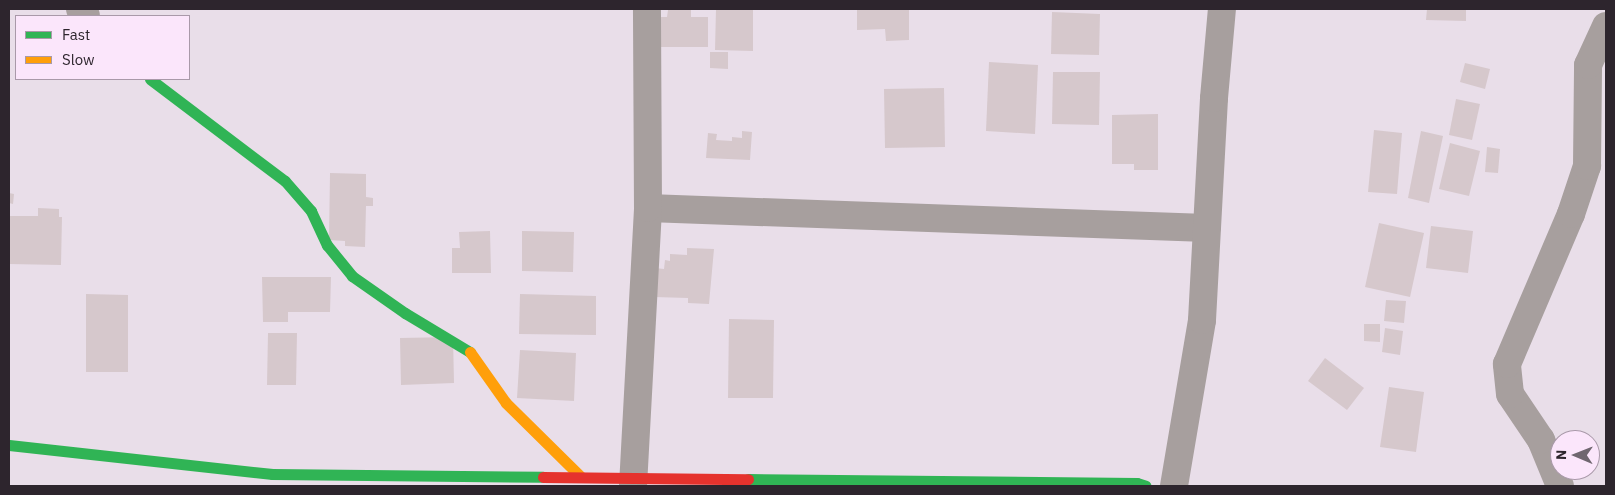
<!DOCTYPE html>
<html>
<head>
<meta charset="utf-8">
<style>
  body { margin:0 }
  #map { position:relative; width:1615px; height:495px; overflow:hidden; background:#e9dee9; font-family:"IBM Plex Sans",sans-serif }
  div>[style] { position:absolute }
  .building>* { inset:0; background:#d6c8cc }
  .street>* { height:28px; margin:-14px; padding:0 14px; transform-origin:14px; border-radius:14px; background:#a79f9e }
  .fast>* { height:11px; margin:-5.5px; padding:0 5.5px; transform-origin:5.5px; border-radius:5.5px; background:#30b455 }
  .slow>* { height:11px; margin:-5.5px; padding:0 5.5px; transform-origin:5.5px; border-radius:5.5px; background:#ff9f0a }
  .jam>* { height:11px; margin:-5.5px; padding:0 5.5px; transform-origin:5.5px; border-radius:5.5px; background:#e5322d }
  span { translate:-50% -50%; white-space:nowrap; text-align:center; line-height:1.15; -webkit-text-stroke:4.5px #fbe6fb; paint-order:stroke }
  .frame { position:absolute; inset:0; border:10px solid #2d252d; pointer-events:none }
  .legend { position:absolute; left:15px; top:15px; width:175px; height:65px; box-sizing:border-box; background:#fbe6fb; border:1px solid #a999a9; margin:0; padding:6px 9px; list-style:none; font-size:15px; color:#2d252d }
  .legend li { display:flex; align-items:center; gap:10px; height:25px }
  .legend b { width:25px; border:1px solid #a999a9 }
  .north { position:absolute; left:1550px; top:430px; width:50px; height:50px; box-sizing:border-box; background:#fbe6fb; border:1px solid #a999a9; border-radius:50%; rotate:271deg; font-size:14px; font-weight:700; line-height:20px; text-align:center; color:#2d252d }
  .north::after { content:''; display:block; margin:auto; width:18px; height:22px; background:#6f666f; clip-path:polygon(50% 0,100% 100%,50% 72%,0 100%) }
</style>
</head>
<body>
<div id="map">
  <div class="building">
    <div style="clip-path:polygon(716px 9px,753px 9px,753px 51px,715px 50px)"></div>
    <div style="clip-path:polygon(857px 9px,909px 9px,909px 40px,886px 41px,885px 29px,857px 30px)"></div>
    <div style="clip-path:polygon(1427px 9px,1466px 9px,1466px 21px,1426px 20px)"></div>
    <div style="clip-path:polygon(668px 10px,691px 10px,691px 17px,708px 17px,708px 47px,660px 47px,660px 17px,667px 17px)"></div>
    <div style="clip-path:polygon(1052px 12px,1100px 14px,1099px 55px,1051px 54px)"></div>
    <div style="clip-path:polygon(710px 52px,728px 52px,728px 69px,710px 68px)"></div>
    <div style="clip-path:polygon(989px 62px,1038px 65px,1035px 134px,986px 131px)"></div>
    <div style="clip-path:polygon(1465px 63px,1490px 69px,1485px 89px,1460px 82px)"></div>
    <div style="clip-path:polygon(1053px 72px,1100px 72px,1099px 125px,1052px 124px)"></div>
    <div style="clip-path:polygon(944px 88px,945px 147px,885px 148px,884px 89px)"></div>
    <div style="clip-path:polygon(1456px 99px,1480px 104px,1472px 140px,1449px 135px)"></div>
    <div style="clip-path:polygon(1158px 114px,1158px 170px,1134px 170px,1134px 164px,1112px 164px,1112px 115px)"></div>
    <div style="clip-path:polygon(1374px 130px,1402px 133px,1397px 194px,1368px 192px)"></div>
    <div style="clip-path:polygon(742px 131px,752px 132px,750px 160px,706px 158px,708px 133px,717px 134px,716px 140px,732px 141px,732px 137px,742px 138px)"></div>
    <div style="clip-path:polygon(1421px 131px,1443px 136px,1429px 203px,1408px 198px)"></div>
    <div style="clip-path:polygon(1450px 143px,1480px 151px,1469px 196px,1439px 189px)"></div>
    <div style="clip-path:polygon(1487px 147px,1500px 149px,1498px 173px,1485px 172px)"></div>
    <div style="clip-path:polygon(330px 173px,366px 174px,366px 197px,373px 198px,373px 206px,366px 206px,365px 247px,345px 246px,345px 241px,329px 240px)"></div>
    <div style="clip-path:polygon(9px 193px,14px 194px,13px 204px,9px 203px)"></div>
    <div style="clip-path:polygon(38px 208px,59px 209px,59px 217px,62px 217px,61px 265px,9px 264px,9px 216px,38px 216px)"></div>
    <div style="clip-path:polygon(1379px 223px,1424px 233px,1410px 297px,1365px 287px)"></div>
    <div style="clip-path:polygon(1431px 226px,1473px 231px,1468px 273px,1426px 268px)"></div>
    <div style="clip-path:polygon(490px 231px,491px 273px,452px 273px,452px 248px,460px 248px,459px 232px)"></div>
    <div style="clip-path:polygon(522px 231px,574px 232px,573px 272px,522px 271px)"></div>
    <div style="clip-path:polygon(687px 248px,714px 249px,709px 304px,688px 303px,688px 298px,654px 297px,655px 268px,664px 269px,665px 260px,670px 261px,670px 254px,687px 255px)"></div>
    <div style="clip-path:polygon(262px 277px,331px 277px,330px 312px,288px 312px,288px 322px,263px 322px)"></div>
    <div style="clip-path:polygon(86px 294px,128px 295px,128px 372px,86px 372px)"></div>
    <div style="clip-path:polygon(520px 294px,596px 296px,596px 335px,519px 334px)"></div>
    <div style="clip-path:polygon(1386px 300px,1406px 301px,1404px 323px,1384px 321px)"></div>
    <div style="clip-path:polygon(729px 319px,774px 320px,773px 398px,728px 398px)"></div>
    <div style="clip-path:polygon(1364px 324px,1380px 324px,1380px 342px,1364px 341px)"></div>
    <div style="clip-path:polygon(1385px 328px,1403px 331px,1400px 355px,1382px 352px)"></div>
    <div style="clip-path:polygon(268px 333px,297px 333px,296px 385px,267px 385px)"></div>
    <div style="clip-path:polygon(453px 337px,454px 383px,401px 385px,400px 338px)"></div>
    <div style="clip-path:polygon(520px 350px,576px 353px,574px 401px,517px 398px)"></div>
    <div style="clip-path:polygon(1325px 358px,1364px 388px,1347px 410px,1308px 381px)"></div>
    <div style="clip-path:polygon(1389px 387px,1424px 392px,1416px 452px,1380px 447px)"></div>
  </div>
  <div class="street">
    <div style="left:80px;top:9px;width:9px;rotate:49deg"></div>
    <div style="left:648px;top:208px;width:559px;rotate:2.05deg"></div>
    <div style="left:633px;top:486px;width:278px;rotate:-86.9deg"></div>
    <div style="left:648px;top:208px;width:199px;rotate:-90.3deg"></div>
    <div style="left:1174px;top:486px;width:168px;rotate:-80.4deg"></div>
    <div style="left:1202px;top:320px;width:222px;rotate:-86.9deg"></div>
    <div style="left:1214px;top:98px;width:89px;rotate:-84.9deg"></div>
    <div style="left:1560px;top:486px;width:50px;rotate:-112.4deg"></div>
    <div style="left:1541px;top:440px;width:55px;rotate:-124deg"></div>
    <div style="left:1510px;top:394px;width:30px;rotate:-96deg"></div>
    <div style="left:1507px;top:364px;width:163px;rotate:-66.9deg"></div>
    <div style="left:1571px;top:214px;width:51px;rotate:-71.6deg"></div>
    <div style="left:1587px;top:166px;width:101px;rotate:-89.4deg"></div>
    <div style="left:1588px;top:65px;width:43px;rotate:-65.2deg"></div>
  </div>
  <div class="fast">
    <div style="left:150px;top:79px;width:169px;rotate:37.1deg"></div>
    <div style="left:285px;top:181px;width:40px;rotate:49deg"></div>
    <div style="left:311px;top:211px;width:38px;rotate:65deg"></div>
    <div style="left:327px;top:245px;width:40px;rotate:51deg"></div>
    <div style="left:352px;top:276px;width:65px;rotate:34.9deg"></div>
    <div style="left:405px;top:313px;width:76px;rotate:31deg"></div>
    <div style="left:9px;top:445px;width:265px;rotate:6.3deg"></div>
    <div style="left:272px;top:474px;width:271px;rotate:0.6deg"></div>
    <div style="left:748px;top:479px;width:389px;rotate:0.6deg"></div>
    <div style="left:1137px;top:483px;width:9px;rotate:18deg"></div>
  </div>
  <div class="slow">
    <div style="left:470px;top:352px;width:62px;rotate:54.8deg"></div>
    <div style="left:506px;top:403px;width:105px;rotate:44.6deg"></div>
  </div>
  <div class="jam">
    <div style="left:543px;top:477px;width:205px;rotate:0.6deg"></div>
  </div>
  <div class="frame"></div>
  <ul class="legend">
  <li><b style="height:6px;background:#30b455"></b>Fast</li>
  <li><b style="height:6px;background:#ff9f0a"></b>Slow</li>
  </ul>
  <div class="north">N</div>
</div>
</body>
</html>
